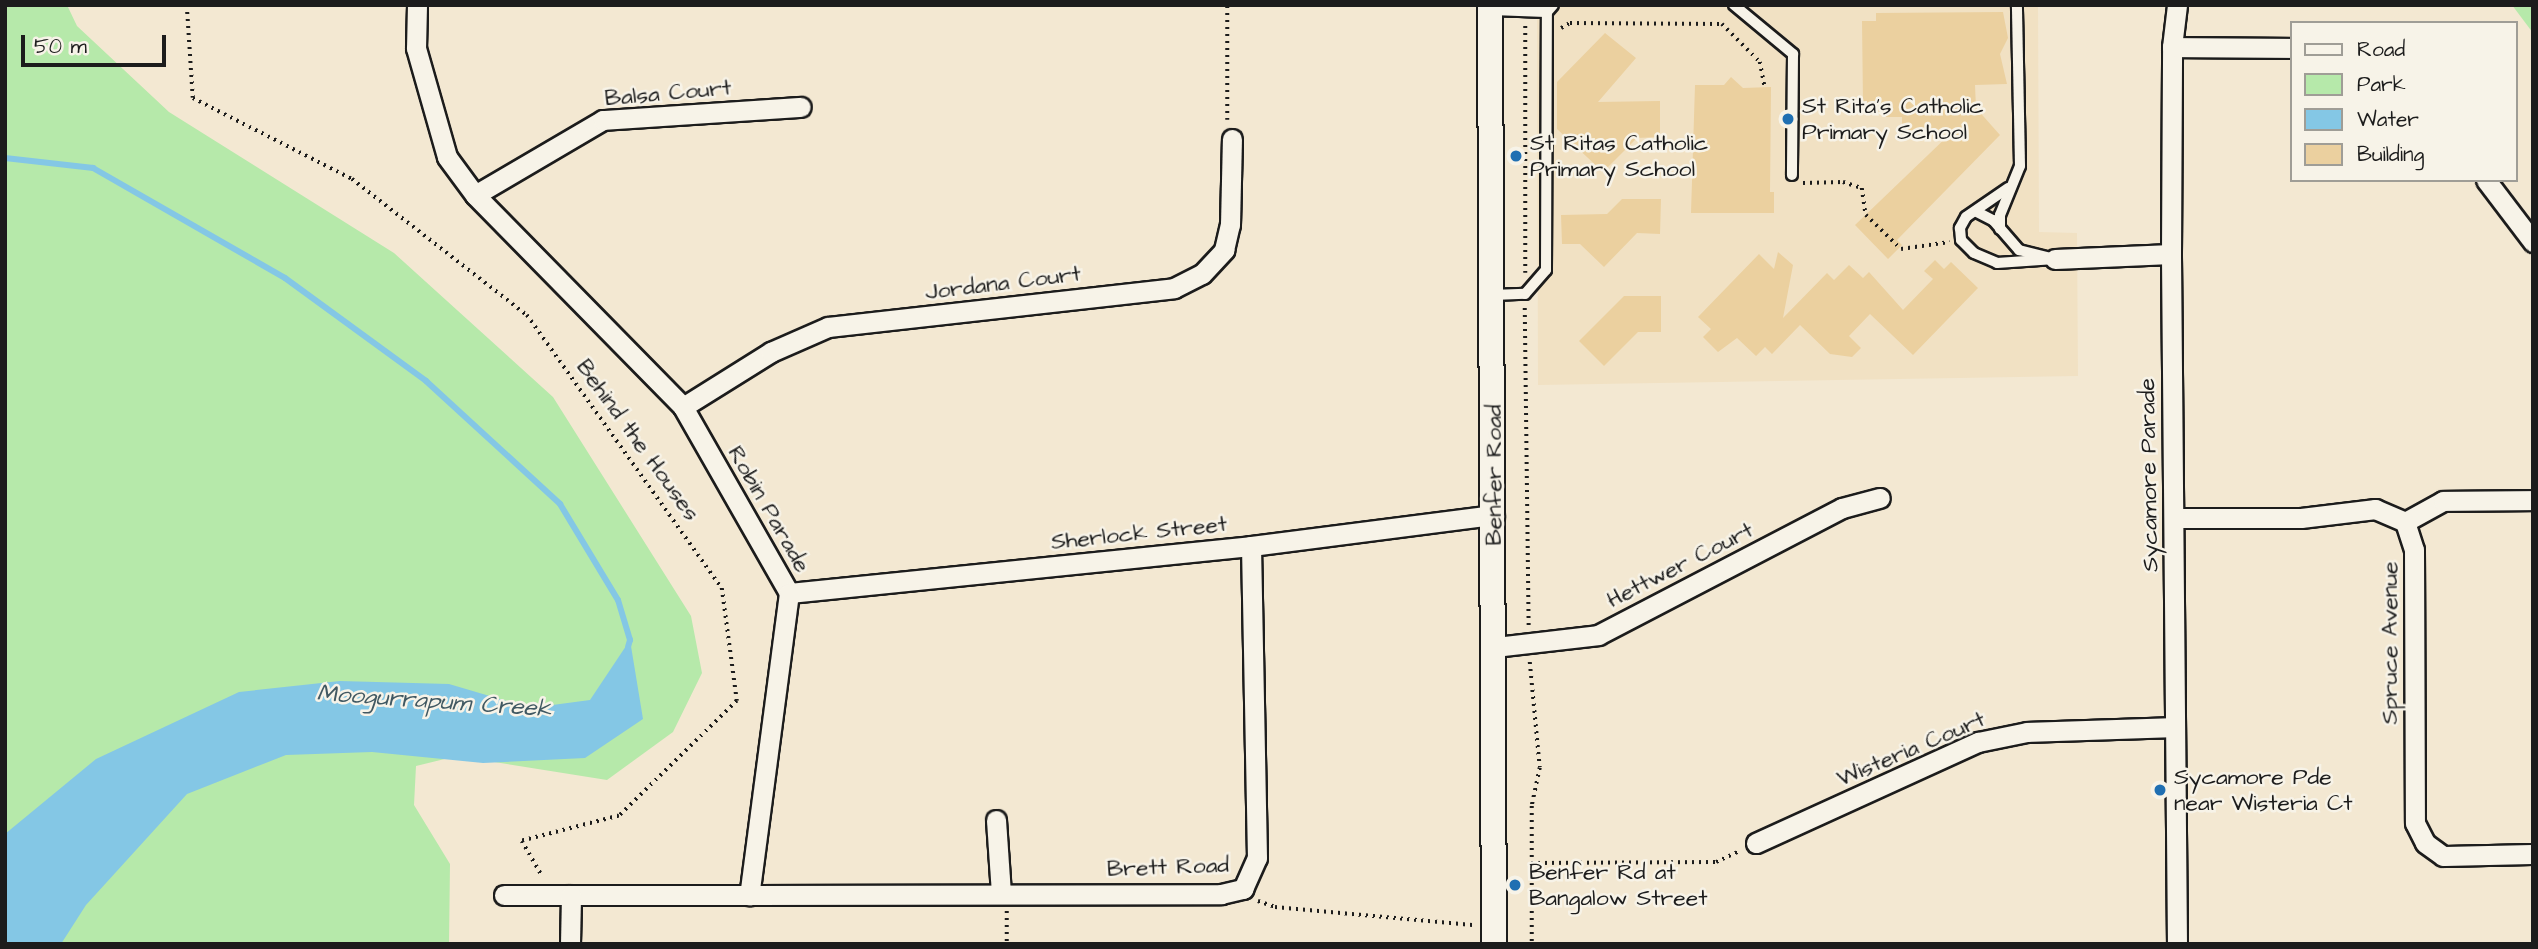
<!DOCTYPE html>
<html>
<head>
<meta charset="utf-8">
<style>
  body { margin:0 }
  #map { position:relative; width:2538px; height:949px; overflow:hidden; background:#f3e8d2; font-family:"Architects Daughter",sans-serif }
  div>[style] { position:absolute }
  .built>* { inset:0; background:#f1e1c3 }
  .green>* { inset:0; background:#b6e9aa }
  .water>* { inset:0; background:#84c7e5 }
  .stream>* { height:6px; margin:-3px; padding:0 3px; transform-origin:3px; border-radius:3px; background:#84c7e5 }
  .building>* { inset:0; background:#ebd09f }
  .path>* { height:3.5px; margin-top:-1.75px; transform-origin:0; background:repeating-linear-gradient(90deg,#1c1c1c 0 2px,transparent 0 7px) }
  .roads { filter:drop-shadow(2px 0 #1c1c1c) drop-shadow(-2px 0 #1c1c1c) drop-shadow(0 2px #1c1c1c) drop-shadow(0 -2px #1c1c1c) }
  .service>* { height:10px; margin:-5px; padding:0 5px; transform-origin:5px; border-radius:5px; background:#f7f3e8 }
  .minor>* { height:19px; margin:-9.5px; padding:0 9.5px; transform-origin:9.5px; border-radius:9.5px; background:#f7f3e8 }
  .tertiary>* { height:24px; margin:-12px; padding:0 12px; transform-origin:12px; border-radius:12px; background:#f7f3e8 }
  .dots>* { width:19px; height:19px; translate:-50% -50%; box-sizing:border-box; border:4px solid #f7f3e8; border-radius:50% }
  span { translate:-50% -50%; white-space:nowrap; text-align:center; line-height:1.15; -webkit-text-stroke:5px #f7f3e8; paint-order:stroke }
  .street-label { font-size:23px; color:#1c1c1c }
  .poi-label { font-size:23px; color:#1c1c1c }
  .left { translate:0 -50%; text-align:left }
  .water-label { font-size:24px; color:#405862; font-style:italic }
  .frame { position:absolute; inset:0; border:7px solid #1c1c1c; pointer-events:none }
  .legend { position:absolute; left:2290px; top:21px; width:228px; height:161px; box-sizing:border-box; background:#f7f3e8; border:2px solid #9f9d96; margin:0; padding:9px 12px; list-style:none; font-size:21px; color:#1c1c1c }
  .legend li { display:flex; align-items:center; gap:14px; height:35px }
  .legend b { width:35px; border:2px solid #9f9d96 }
  .scale { position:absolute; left:21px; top:35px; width:145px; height:32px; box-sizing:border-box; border:4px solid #1c1c1c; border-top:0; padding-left:9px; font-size:21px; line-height:24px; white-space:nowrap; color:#1c1c1c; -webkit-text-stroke:5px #f7f3e8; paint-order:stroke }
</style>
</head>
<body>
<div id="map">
  <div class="built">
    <div style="clip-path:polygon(1537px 5px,2038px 5px,2039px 232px,2077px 233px,2078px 376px,1538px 385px)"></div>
  </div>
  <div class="green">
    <div style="clip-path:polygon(5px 5px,67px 5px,77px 26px,169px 112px,394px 253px,553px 397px,691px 616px,702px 673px,673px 732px,607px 780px,457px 756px,416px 766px,414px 805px,450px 864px,449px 944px,5px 944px)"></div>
    <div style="clip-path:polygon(2512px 5px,2533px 5px,2533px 33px)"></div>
  </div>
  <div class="water">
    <div style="clip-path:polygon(630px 640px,643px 719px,585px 758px,483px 763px,372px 752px,286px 755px,187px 794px,86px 905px,61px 944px,5px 944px,5px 834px,96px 759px,239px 692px,340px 681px,449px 684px,530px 708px,590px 700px)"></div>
  </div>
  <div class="stream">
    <div style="left:5px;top:158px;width:89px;rotate:6.5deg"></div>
    <div style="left:93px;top:168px;width:221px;rotate:29.8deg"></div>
    <div style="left:285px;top:278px;width:175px;rotate:36.1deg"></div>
    <div style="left:426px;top:381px;width:182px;rotate:42.5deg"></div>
    <div style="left:560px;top:504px;width:112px;rotate:58.9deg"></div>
    <div style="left:618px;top:600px;width:42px;rotate:73.3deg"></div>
    <div style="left:630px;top:640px;width:7px;rotate:106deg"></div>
  </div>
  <div class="building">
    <div style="clip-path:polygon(2003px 12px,2008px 38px,2000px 54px,2007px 84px,1975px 85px,1976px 108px,2000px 135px,1897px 240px,1902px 245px,1888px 259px,1855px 225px,1953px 131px,1902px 131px,1902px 117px,1886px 117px,1886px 104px,1863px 104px,1862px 21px,1876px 21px,1876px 13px)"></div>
    <div style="clip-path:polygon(1605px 33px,1636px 58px,1598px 102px,1660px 101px,1660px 137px,1637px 138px,1603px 172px,1557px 129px,1557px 82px)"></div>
    <div style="clip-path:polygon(1731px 77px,1743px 88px,1771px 87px,1770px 192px,1774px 192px,1774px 213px,1691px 213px,1695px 85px,1724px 85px)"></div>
    <div style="clip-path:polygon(1622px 199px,1661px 199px,1660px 234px,1637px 233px,1604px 267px,1580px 244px,1562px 244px,1561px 215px,1607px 214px)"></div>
    <div style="clip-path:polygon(1778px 252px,1793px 265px,1783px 318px,1827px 273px,1834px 280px,1849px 265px,1863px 278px,1869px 272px,1903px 310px,1933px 279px,1924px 271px,1935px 260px,1944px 269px,1951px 262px,1978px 288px,1913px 355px,1870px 314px,1849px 336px,1861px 348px,1852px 357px,1830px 354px,1800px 325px,1772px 354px,1765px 347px,1756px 356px,1737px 338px,1718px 352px,1703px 337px,1711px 329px,1698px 317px,1759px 254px,1774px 269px)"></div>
    <div style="clip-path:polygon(1624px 296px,1661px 296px,1661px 332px,1638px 332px,1604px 366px,1579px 341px)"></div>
  </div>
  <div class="path">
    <div style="left:187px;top:5px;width:93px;rotate:86.3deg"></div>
    <div style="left:193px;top:98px;width:178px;rotate:27deg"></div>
    <div style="left:352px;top:179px;width:222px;rotate:37.9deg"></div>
    <div style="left:527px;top:315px;width:335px;rotate:54.5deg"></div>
    <div style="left:722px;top:588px;width:114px;rotate:82.4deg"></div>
    <div style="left:737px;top:701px;width:165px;rotate:135.7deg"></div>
    <div style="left:619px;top:816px;width:100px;rotate:165.5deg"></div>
    <div style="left:522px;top:841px;width:39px;rotate:60deg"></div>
    <div style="left:1561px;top:28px;width:10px;rotate:-29deg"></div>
    <div style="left:1570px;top:23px;width:152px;rotate:0.4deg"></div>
    <div style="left:1722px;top:24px;width:54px;rotate:45deg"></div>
    <div style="left:1760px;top:62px;width:25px;rotate:79deg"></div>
    <div style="left:1227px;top:120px;width:115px;rotate:-90deg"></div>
    <div style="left:1803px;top:183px;width:40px;rotate:-1.4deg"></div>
    <div style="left:1843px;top:182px;width:20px;rotate:18deg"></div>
    <div style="left:1862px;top:188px;width:27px;rotate:82deg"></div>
    <div style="left:1866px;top:215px;width:49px;rotate:44.2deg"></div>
    <div style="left:1901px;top:249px;width:49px;rotate:-8.3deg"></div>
    <div style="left:1525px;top:273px;width:248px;rotate:-90deg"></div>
    <div style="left:1525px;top:308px;width:318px;rotate:89.3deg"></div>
    <div style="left:1530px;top:662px;width:106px;rotate:84.6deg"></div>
    <div style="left:1540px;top:768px;width:39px;rotate:102deg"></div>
    <div style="left:1532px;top:806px;width:138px;rotate:90deg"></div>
    <div style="left:1531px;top:863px;width:185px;rotate:-0.3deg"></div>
    <div style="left:1716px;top:862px;width:26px;rotate:-25deg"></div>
    <div style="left:1258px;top:901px;width:18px;rotate:19deg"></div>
    <div style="left:1275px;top:907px;width:198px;rotate:5.2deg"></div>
    <div style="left:1007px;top:911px;width:33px;rotate:90deg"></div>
  </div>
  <div class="roads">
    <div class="service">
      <div style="left:1734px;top:5px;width:77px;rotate:39.7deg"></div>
      <div style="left:1793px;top:54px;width:121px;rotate:90.5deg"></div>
      <div style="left:1491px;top:10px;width:56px;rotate:2deg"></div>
      <div style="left:2008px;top:188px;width:51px;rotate:145.4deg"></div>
      <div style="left:1966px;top:217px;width:13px;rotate:119deg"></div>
      <div style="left:1960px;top:228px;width:12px;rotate:85deg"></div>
      <div style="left:1961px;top:240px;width:18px;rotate:45deg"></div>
      <div style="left:1974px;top:253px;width:25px;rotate:23deg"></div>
      <div style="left:1997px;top:263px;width:58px;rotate:-3.9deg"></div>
      <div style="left:1977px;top:212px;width:18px;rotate:27deg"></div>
      <div style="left:1993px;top:220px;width:40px;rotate:49deg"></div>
      <div style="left:2019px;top:250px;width:30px;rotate:14deg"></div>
      <div style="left:2000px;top:229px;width:14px;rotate:-90deg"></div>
      <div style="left:2000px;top:215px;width:53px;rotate:-67.8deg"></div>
      <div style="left:2020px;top:166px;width:161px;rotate:-91.1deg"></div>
      <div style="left:1492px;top:295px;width:33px;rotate:-2deg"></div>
      <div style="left:1525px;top:294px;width:32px;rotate:-49deg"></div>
      <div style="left:1546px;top:270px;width:258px;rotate:-89.8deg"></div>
      <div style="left:1547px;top:12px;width:9px;rotate:-49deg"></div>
    </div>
    <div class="minor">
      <div style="left:417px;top:5px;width:43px;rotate:91.3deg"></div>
      <div style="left:416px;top:48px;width:113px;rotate:74.1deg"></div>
      <div style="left:447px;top:157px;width:47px;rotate:53.6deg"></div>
      <div style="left:475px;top:195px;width:297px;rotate:45.5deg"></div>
      <div style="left:683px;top:407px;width:214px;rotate:60.3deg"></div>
      <div style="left:789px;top:593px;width:305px;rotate:97.5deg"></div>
      <div style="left:749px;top:895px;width:245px;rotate:180deg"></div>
      <div style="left:2172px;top:47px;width:119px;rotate:0.5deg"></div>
      <div style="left:2486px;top:180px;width:78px;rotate:52.8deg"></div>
      <div style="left:475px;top:195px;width:148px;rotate:-30.4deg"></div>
      <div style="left:603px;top:120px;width:198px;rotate:-3.8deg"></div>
      <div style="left:2055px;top:259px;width:116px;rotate:-2.5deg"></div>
      <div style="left:683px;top:407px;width:104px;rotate:-32deg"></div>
      <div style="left:771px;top:352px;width:62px;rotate:-23.7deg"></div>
      <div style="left:828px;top:327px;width:348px;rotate:-6.4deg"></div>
      <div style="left:1174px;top:288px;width:31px;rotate:-27deg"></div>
      <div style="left:1202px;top:274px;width:33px;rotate:-47deg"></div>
      <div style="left:1224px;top:250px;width:26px;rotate:-77deg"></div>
      <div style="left:1230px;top:225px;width:86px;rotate:-88.7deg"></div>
      <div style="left:2174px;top:518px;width:127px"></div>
      <div style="left:2301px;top:518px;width:75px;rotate:-6.9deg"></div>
      <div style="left:2375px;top:509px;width:33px;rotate:23deg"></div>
      <div style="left:2405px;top:522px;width:29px;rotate:72deg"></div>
      <div style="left:2414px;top:550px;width:273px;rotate:89.8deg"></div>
      <div style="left:2415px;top:823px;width:22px;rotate:63deg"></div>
      <div style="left:2425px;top:843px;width:22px;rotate:36deg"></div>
      <div style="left:2443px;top:856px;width:90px;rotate:-1.3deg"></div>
      <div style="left:2405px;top:522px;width:43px;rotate:-28.9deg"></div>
      <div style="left:2443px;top:501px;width:90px;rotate:-0.6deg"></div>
      <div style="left:789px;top:593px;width:464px;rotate:-5.8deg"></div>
      <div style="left:1251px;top:546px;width:245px;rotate:-7.3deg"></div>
      <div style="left:1495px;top:647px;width:104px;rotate:-6.6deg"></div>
      <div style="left:1598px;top:635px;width:275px;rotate:-27.5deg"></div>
      <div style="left:1842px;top:508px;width:39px;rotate:-15deg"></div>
      <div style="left:996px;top:820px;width:73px;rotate:86.1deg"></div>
      <div style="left:1756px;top:843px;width:244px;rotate:-24.5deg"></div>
      <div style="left:1978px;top:742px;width:50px;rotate:-11.5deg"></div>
      <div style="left:2027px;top:732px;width:148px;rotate:-1.9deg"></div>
      <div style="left:749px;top:895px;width:472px;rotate:-0.1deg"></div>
      <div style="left:1221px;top:894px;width:23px;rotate:-13deg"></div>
      <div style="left:1243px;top:889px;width:34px;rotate:-66deg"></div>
      <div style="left:1257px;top:858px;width:312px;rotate:-91.1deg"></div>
      <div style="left:570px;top:944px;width:49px;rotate:-88.8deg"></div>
      <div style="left:2177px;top:944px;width:690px;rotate:-90.5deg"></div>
      <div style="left:2171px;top:254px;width:207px;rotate:-89.7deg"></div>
      <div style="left:2172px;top:47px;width:42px;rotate:-83.2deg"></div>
    </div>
    <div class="tertiary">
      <div style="left:1490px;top:5px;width:939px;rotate:89.76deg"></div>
    </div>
  </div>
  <div class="dots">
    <div style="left:1788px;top:119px;background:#1f6fb2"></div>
    <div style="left:1516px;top:156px;background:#1f6fb2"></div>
    <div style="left:2160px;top:790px;background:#1f6fb2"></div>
    <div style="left:1515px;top:885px;background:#1f6fb2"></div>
  </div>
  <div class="street-label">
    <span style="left:668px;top:93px;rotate:-5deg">Balsa Court</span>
    <span style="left:1003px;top:283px;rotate:-7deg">Jordana Court</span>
    <span style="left:638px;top:440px;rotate:54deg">Behind the Houses</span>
    <span style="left:1494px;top:475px;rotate:-90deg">Benfer Road</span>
    <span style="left:2149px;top:475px;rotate:-91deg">Sycamore Parade</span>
    <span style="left:769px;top:509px;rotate:60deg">Robin Parade</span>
    <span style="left:1139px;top:533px;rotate:-6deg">Sherlock Street</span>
    <span style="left:1680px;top:565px;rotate:-27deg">Hettwer Court</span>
    <span style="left:2390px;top:643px;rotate:-90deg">Spruce Avenue</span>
    <span style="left:1911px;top:749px;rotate:-23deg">Wisteria Court</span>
    <span style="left:1168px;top:867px;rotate:-2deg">Brett Road</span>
  </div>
  <div class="poi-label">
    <span class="left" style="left:1802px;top:119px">St Rita's Catholic<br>Primary School</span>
    <span class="left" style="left:1530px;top:156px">St Ritas Catholic<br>Primary School</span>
    <span class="left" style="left:2174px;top:790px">Sycamore Pde<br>near Wisteria Ct</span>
    <span class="left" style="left:1529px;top:885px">Benfer Rd at<br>Bangalow Street</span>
  </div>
  <div class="water-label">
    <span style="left:434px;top:702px;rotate:4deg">Moogurrapum Creek</span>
  </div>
  <div class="frame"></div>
  <ul class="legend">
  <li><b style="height:9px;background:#f7f3e8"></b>Road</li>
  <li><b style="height:19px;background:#b6e9aa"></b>Park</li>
  <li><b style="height:19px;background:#84c7e5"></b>Water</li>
  <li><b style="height:19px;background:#ebd09f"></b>Building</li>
  </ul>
  <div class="scale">50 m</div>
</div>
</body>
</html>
